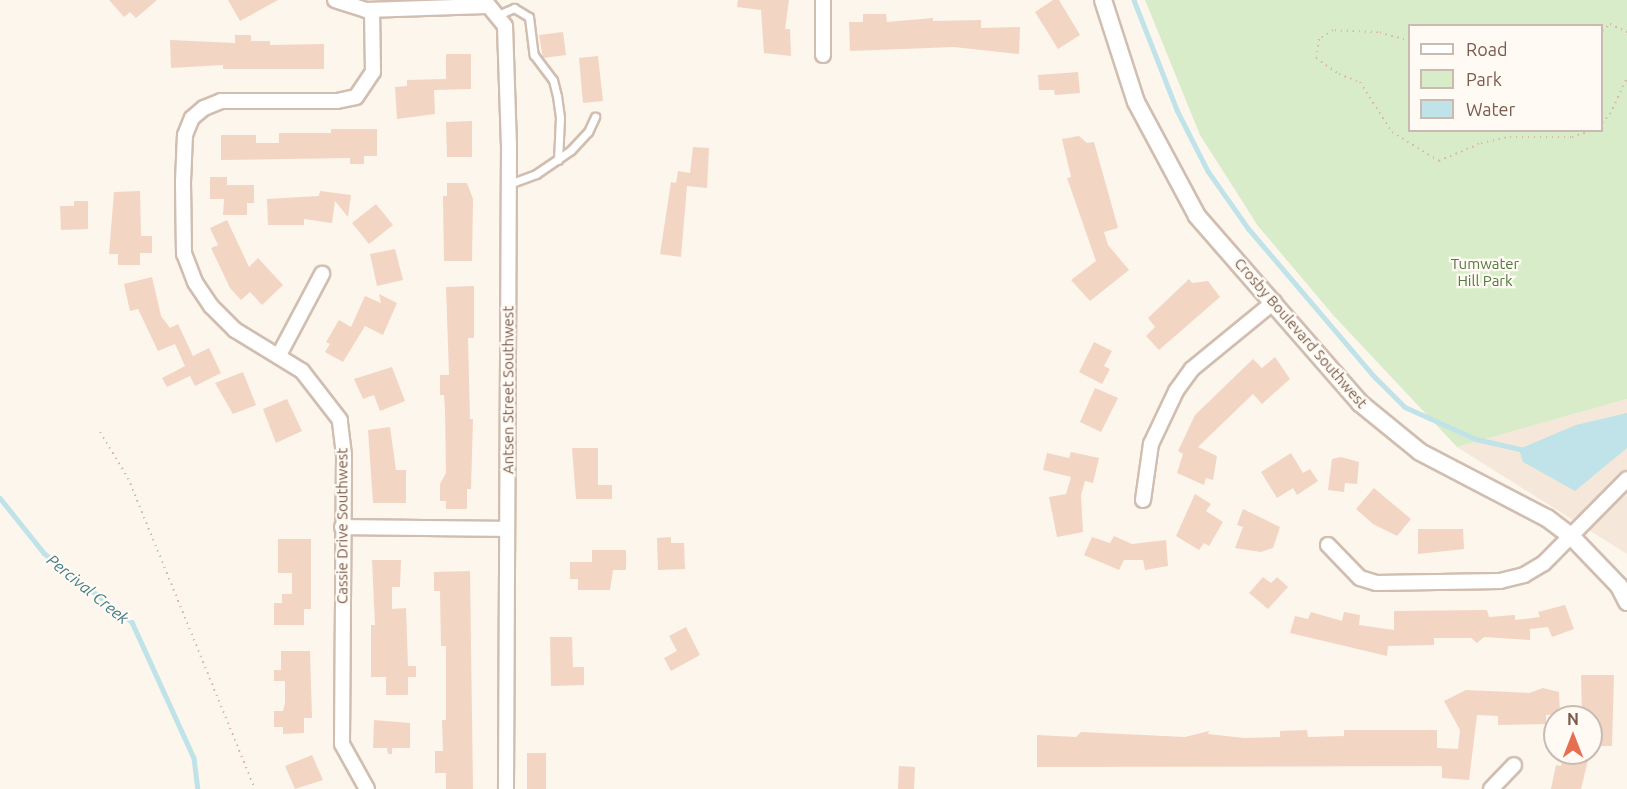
<!DOCTYPE html>
<html>
<head>
<meta charset="utf-8">
<style>
  body { margin:0 }
  #map { position:relative; width:1627px; height:789px; overflow:hidden; background:#fdf6ec; font-family:Ubuntu,sans-serif }
  div>[style] { position:absolute }
  .residential>* { inset:0; background:#f5e8da }
  .green>* { inset:0; background:#d8ecc9 }
  .water>* { inset:0; background:#bfe3e8 }
  .stream>* { height:4.5px; margin:-2.25px; padding:0 2.25px; transform-origin:2.25px; border-radius:2.25px; background:#bfe3e8 }
  .building>* { inset:0; background:#f3d5c3 }
  .path>* { height:2px; margin-top:-1px; transform-origin:0; background:repeating-linear-gradient(90deg,#d9b8a5 0 1.5px,transparent 0 6px) }
  .roads { filter:drop-shadow(2px 0 #d1beb0) drop-shadow(-2px 0 #d1beb0) drop-shadow(0 2px #d1beb0) drop-shadow(0 -2px #d1beb0) }
  .service>* { height:7px; margin:-3.5px; padding:0 3.5px; transform-origin:3.5px; border-radius:3.5px; background:#fff }
  .minor>* { height:14px; margin:-7px; padding:0 7px; transform-origin:7px; border-radius:7px; background:#fff }
  .tertiary>* { height:16px; margin:-8px; padding:0 8px; transform-origin:8px; border-radius:8px; background:#fff }
  span { translate:-50% -50%; white-space:nowrap; text-align:center; line-height:1.15; -webkit-text-stroke:4.5px #fffaf3; paint-order:stroke }
  .park-label { font-size:15px; color:#537a41 }
  .street-label { font-size:15px; color:#7a5c4d }
  .water-label { font-size:16px; color:#437c86; font-style:italic }
  .legend { position:absolute; left:1408px; top:24px; width:195px; height:108px; box-sizing:border-box; background:#fffaf3; border:2px solid #cabbb1; margin:0; padding:8px 10px; list-style:none; font-size:18px; color:#7a5c4d }
  .legend li { display:flex; align-items:center; gap:12px; height:30px }
  .legend b { width:30px; border:2px solid #cabbb1 }
  .north { position:absolute; left:1543px; top:705px; width:60px; height:60px; box-sizing:border-box; background:#fffaf3; border:2px solid #cabbb1; border-radius:50%; rotate:0deg; font-size:16px; font-weight:700; line-height:24px; text-align:center; color:#7a5c4d }
  .north::after { content:''; display:block; margin:auto; width:21px; height:27px; background:#e76f51; clip-path:polygon(50% 0,100% 100%,50% 72%,0 100%) }
</style>
</head>
<body>
<div id="map">
  <div class="residential">
    <div style="clip-path:polygon(1627px 399px,1627px 554px,1457px 447px)"></div>
  </div>
  <div class="green">
    <div style="clip-path:polygon(evenodd,1145px 0,1627px 0,1627px 399px,1457px 447px,1334px 316px,1258px 226px,1200px 135px,1145px 0,1410px 26px,1602px 26px,1602px 130px,1410px 130px,1410px 26px)"></div>
  </div>
  <div class="water">
    <div style="clip-path:polygon(1627px 413px,1627px 448px,1575px 491px,1523px 462px,1519px 449px,1576px 425px)"></div>
  </div>
  <div class="stream">
    <div style="left:1134px;top:0;width:118px;rotate:68.6deg"></div>
    <div style="left:1177px;top:110px;width:68px;rotate:63.1deg"></div>
    <div style="left:1208px;top:171px;width:70px;rotate:54.9deg"></div>
    <div style="left:1248px;top:228px;width:196px;rotate:49.6deg"></div>
    <div style="left:1375px;top:377px;width:42px;rotate:45deg"></div>
    <div style="left:1405px;top:407px;width:78px;rotate:24.3deg"></div>
    <div style="left:1476px;top:439px;width:49px;rotate:12.9deg"></div>
    <div style="left:0;top:498px;width:70px;rotate:51.3deg"></div>
    <div style="left:44px;top:553px;width:112px;rotate:38.1deg"></div>
    <div style="left:132px;top:622px;width:149px;rotate:65.5deg"></div>
    <div style="left:194px;top:758px;width:31px;rotate:83deg"></div>
  </div>
  <div class="building">
    <div style="clip-path:polygon(109px 0,157px 0,136px 18px,130px 12px,124px 17px)"></div>
    <div style="clip-path:polygon(228px 0,278px 0,240px 21px)"></div>
    <div style="clip-path:polygon(738px 0,789px 0,785px 29px,790px 29px,791px 56px,764px 53px,761px 10px,737px 7px)"></div>
    <div style="clip-path:polygon(1053px 0,1059px 0,1080px 35px,1058px 49px,1035px 12px)"></div>
    <div style="clip-path:polygon(863px 14px,886px 14px,887px 22px,933px 18px,933px 21px,981px 20px,981px 28px,1020px 27px,1019px 54px,954px 47px,850px 51px,849px 22px,863px 22px)"></div>
    <div style="clip-path:polygon(563px 32px,566px 55px,543px 58px,539px 35px)"></div>
    <div style="clip-path:polygon(235px 35px,251px 35px,251px 41px,270px 41px,270px 45px,324px 44px,324px 69px,223px 69px,223px 65px,171px 68px,170px 40px,235px 43px)"></div>
    <div style="clip-path:polygon(446px 54px,471px 54px,471px 89px,434px 90px,435px 114px,397px 119px,395px 87px,407px 86px,407px 80px,446px 79px)"></div>
    <div style="clip-path:polygon(598px 56px,603px 101px,583px 103px,579px 58px)"></div>
    <div style="clip-path:polygon(1078px 72px,1080px 93px,1055px 95px,1054px 90px,1039px 90px,1038px 75px)"></div>
    <div style="clip-path:polygon(472px 121px,472px 157px,447px 157px,446px 122px)"></div>
    <div style="clip-path:polygon(331px 129px,377px 129px,377px 156px,364px 156px,364px 164px,350px 164px,350px 158px,221px 160px,221px 135px,256px 135px,256px 143px,279px 143px,279px 133px,331px 133px)"></div>
    <div style="clip-path:polygon(1079px 136px,1087px 143px,1094px 142px,1118px 228px,1104px 232px,1108px 245px,1129px 270px,1090px 301px,1071px 280px,1096px 261px,1067px 178px,1071px 177px,1062px 139px)"></div>
    <div style="clip-path:polygon(693px 147px,709px 148px,707px 188px,687px 186px,681px 257px,660px 254px,671px 182px,676px 183px,678px 171px,690px 173px)"></div>
    <div style="clip-path:polygon(210px 177px,227px 177px,227px 185px,254px 185px,254px 203px,247px 203px,247px 215px,223px 215px,224px 199px,210px 199px)"></div>
    <div style="clip-path:polygon(447px 183px,467px 183px,473px 199px,472px 261px,444px 261px,443px 196px,447px 196px)"></div>
    <div style="clip-path:polygon(140px 191px,141px 236px,152px 236px,152px 253px,140px 253px,140px 265px,118px 265px,118px 254px,109px 254px,114px 192px)"></div>
    <div style="clip-path:polygon(320px 191px,351px 195px,348px 217px,335px 201px,332px 223px,304px 219px,304px 225px,268px 225px,267px 199px,319px 196px)"></div>
    <div style="clip-path:polygon(74px 201px,88px 201px,88px 229px,61px 230px,60px 206px,74px 206px)"></div>
    <div style="clip-path:polygon(376px 204px,393px 225px,369px 244px,352px 223px)"></div>
    <div style="clip-path:polygon(227px 220px,249px 267px,258px 258px,283px 285px,262px 305px,250px 292px,241px 300px,230px 288px,211px 248px,218px 245px,210px 228px)"></div>
    <div style="clip-path:polygon(395px 249px,403px 280px,377px 286px,370px 254px)"></div>
    <div style="clip-path:polygon(152px 277px,161px 316px,170px 328px,178px 324px,193px 356px,209px 348px,221px 373px,195px 386px,190px 376px,167px 387px,162px 378px,185px 366px,175px 344px,158px 351px,138px 309px,130px 311px,124px 284px)"></div>
    <div style="clip-path:polygon(1189px 279px,1192px 283px,1208px 281px,1220px 297px,1159px 350px,1146px 336px,1155px 327px,1148px 318px)"></div>
    <div style="clip-path:polygon(474px 286px,474px 338px,468px 338px,470px 419px,473px 419px,471px 489px,467px 489px,467px 509px,446px 509px,446px 501px,440px 501px,440px 484px,446px 473px,445px 411px,444px 395px,440px 395px,440px 375px,449px 375px,446px 287px)"></div>
    <div style="clip-path:polygon(379px 294px,397px 303px,383px 335px,365px 326px,343px 362px,325px 352px,330px 344px,326px 342px,339px 320px,351px 327px,365px 296px,381px 303px)"></div>
    <div style="clip-path:polygon(1094px 342px,1112px 351px,1104px 366px,1110px 369px,1102px 384px,1079px 372px)"></div>
    <div style="clip-path:polygon(1275px 357px,1290px 379px,1262px 404px,1253px 394px,1198px 447px,1217px 456px,1213px 480px,1206px 478px,1204px 485px,1177px 473px,1183px 454px,1178px 451px,1195px 415px,1253px 359px,1262px 368px)"></div>
    <div style="clip-path:polygon(392px 367px,405px 401px,380px 411px,374px 395px,363px 399px,354px 379px)"></div>
    <div style="clip-path:polygon(243px 372px,256px 405px,233px 414px,215px 383px)"></div>
    <div style="clip-path:polygon(1095px 388px,1118px 398px,1101px 432px,1080px 422px)"></div>
    <div style="clip-path:polygon(287px 399px,302px 431px,276px 443px,263px 409px)"></div>
    <div style="clip-path:polygon(390px 427px,396px 470px,406px 470px,406px 503px,373px 503px,368px 430px)"></div>
    <div style="clip-path:polygon(572px 448px,598px 448px,598px 485px,612px 485px,612px 499px,576px 499px)"></div>
    <div style="clip-path:polygon(1071px 452px,1099px 458px,1093px 483px,1085px 481px,1081px 495px,1083px 532px,1057px 537px,1049px 497px,1066px 494px,1071px 477px,1043px 470px,1047px 453px,1069px 458px)"></div>
    <div style="clip-path:polygon(1291px 453px,1303px 473px,1310px 469px,1318px 481px,1297px 495px,1293px 488px,1277px 498px,1261px 472px)"></div>
    <div style="clip-path:polygon(1341px 457px,1359px 462px,1357px 484px,1345px 483px,1344px 492px,1328px 490px,1332px 459px)"></div>
    <div style="clip-path:polygon(1374px 488px,1411px 519px,1397px 536px,1373px 524px,1356px 509px)"></div>
    <div style="clip-path:polygon(1195px 494px,1211px 504px,1206px 511px,1223px 522px,1209px 546px,1204px 543px,1199px 550px,1176px 536px)"></div>
    <div style="clip-path:polygon(1243px 509px,1280px 527px,1273px 548px,1261px 552px,1235px 548px,1243px 527px,1237px 525px)"></div>
    <div style="clip-path:polygon(1418px 529px,1463px 529px,1464px 549px,1418px 554px)"></div>
    <div style="clip-path:polygon(1114px 536px,1132px 544px,1166px 540px,1168px 566px,1145px 570px,1143px 560px,1124px 560px,1119px 570px,1084px 555px,1092px 537px,1110px 543px)"></div>
    <div style="clip-path:polygon(671px 537px,671px 543px,684px 543px,685px 569px,658px 570px,657px 538px)"></div>
    <div style="clip-path:polygon(278px 539px,311px 539px,311px 609px,304px 609px,304px 625px,274px 625px,274px 603px,282px 603px,282px 594px,292px 594px,292px 573px,278px 573px)"></div>
    <div style="clip-path:polygon(592px 550px,626px 550px,626px 570px,613px 570px,610px 590px,578px 590px,578px 579px,570px 579px,570px 562px,592px 562px)"></div>
    <div style="clip-path:polygon(372px 560px,401px 560px,400px 587px,392px 587px,392px 609px,406px 608px,408px 666px,416px 666px,416px 677px,408px 677px,408px 695px,386px 695px,386px 677px,371px 677px,371px 625px,375px 625px)"></div>
    <div style="clip-path:polygon(470px 571px,473px 789px,446px 789px,446px 773px,435px 773px,435px 751px,443px 751px,442px 720px,446px 720px,446px 646px,441px 646px,440px 591px,434px 591px,434px 572px)"></div>
    <div style="clip-path:polygon(1263px 577px,1271px 583px,1277px 577px,1288px 587px,1268px 609px,1249px 593px)"></div>
    <div style="clip-path:polygon(1565px 605px,1574px 629px,1552px 637px,1548px 627px,1530px 629px,1530px 640px,1484px 637px,1477px 643px,1471px 638px,1434px 638px,1434px 645px,1388px 646px,1387px 656px,1290px 633px,1295px 616px,1308px 619px,1311px 612px,1342px 621px,1344px 612px,1360px 615px,1359px 625px,1394px 630px,1394px 611px,1487px 610px,1489px 617px,1515px 615px,1515px 620px,1540px 617px,1538px 612px)"></div>
    <div style="clip-path:polygon(686px 627px,700px 655px,671px 671px,664px 658px,677px 651px,669px 636px)"></div>
    <div style="clip-path:polygon(550px 637px,572px 637px,573px 667px,584px 667px,584px 685px,551px 686px)"></div>
    <div style="clip-path:polygon(281px 651px,310px 651px,312px 718px,304px 718px,304px 733px,283px 734px,283px 727px,274px 727px,274px 711px,283px 711px,285px 703px,285px 681px,274px 681px,274px 670px,281px 670px)"></div>
    <div style="clip-path:polygon(1581px 675px,1614px 675px,1612px 746px,1591px 746px,1591px 717px,1582px 717px)"></div>
    <div style="clip-path:polygon(1543px 688px,1559px 692px,1560px 714px,1546px 715px,1546px 724px,1498px 725px,1498px 716px,1477px 715px,1469px 780px,1442px 778px,1442px 766px,1037px 767px,1037px 735px,1076px 737px,1081px 732px,1185px 737px,1209px 731px,1208px 734px,1244px 738px,1280px 737px,1280px 731px,1307px 730px,1308px 737px,1344px 736px,1344px 730px,1437px 730px,1437px 748px,1458px 749px,1460px 730px,1444px 701px,1466px 690px,1529px 693px)"></div>
    <div style="clip-path:polygon(374px 720px,410px 723px,410px 748px,392px 748px,392px 754px,388px 754px,387px 748px,373px 748px)"></div>
    <div style="clip-path:polygon(527px 753px,546px 753px,546px 789px,527px 789px)"></div>
    <div style="clip-path:polygon(1566px 753px,1589px 756px,1581px 789px,1551px 789px,1556px 765px,1561px 766px)"></div>
    <div style="clip-path:polygon(312px 755px,323px 780px,295px 789px,285px 766px)"></div>
    <div style="clip-path:polygon(899px 766px,915px 767px,914px 789px,898px 789px)"></div>
  </div>
  <div class="path">
    <div style="left:1602px;top:31px;width:11px;rotate:-41deg"></div>
    <div style="left:1610px;top:24px;width:19px;rotate:25deg"></div>
    <div style="left:1410px;top:41px;width:33px;rotate:-164deg"></div>
    <div style="left:1378px;top:32px;width:45px;rotate:-177.5deg"></div>
    <div style="left:1333px;top:30px;width:17px;rotate:147deg"></div>
    <div style="left:1319px;top:39px;width:19px;rotate:99deg"></div>
    <div style="left:1316px;top:58px;width:28px;rotate:35deg"></div>
    <div style="left:1339px;top:74px;width:22px;rotate:21deg"></div>
    <div style="left:1360px;top:82px;width:59px;rotate:57.4deg"></div>
    <div style="left:1392px;top:132px;width:55px;rotate:31.7deg"></div>
    <div style="left:1439px;top:161px;width:46px;rotate:-23.2deg"></div>
    <div style="left:1481px;top:143px;width:30px;rotate:-12deg"></div>
    <div style="left:1510px;top:137px;width:62px"></div>
    <div style="left:1572px;top:137px;width:23px;rotate:-18deg"></div>
    <div style="left:1602px;top:123px;width:12px;rotate:-48deg"></div>
    <div style="left:1610px;top:114px;width:40px;rotate:-65deg"></div>
    <div style="left:100px;top:432px;width:54px;rotate:58.7deg"></div>
    <div style="left:128px;top:478px;width:336px;rotate:67.8deg"></div>
  </div>
  <div class="roads">
    <div class="service">
      <div style="left:496px;top:16px;width:20px;rotate:-24deg"></div>
      <div style="left:514px;top:8px;width:17px;rotate:31deg"></div>
      <div style="left:529px;top:17px;width:38px;rotate:83deg"></div>
      <div style="left:534px;top:55px;width:31px;rotate:53deg"></div>
      <div style="left:553px;top:80px;width:16px;rotate:76deg"></div>
      <div style="left:557px;top:96px;width:22px;rotate:82deg"></div>
      <div style="left:560px;top:118px;width:42px;rotate:92.7deg"></div>
      <div style="left:509px;top:184px;width:29px;rotate:-20deg"></div>
      <div style="left:536px;top:174px;width:42px;rotate:-34.4deg"></div>
      <div style="left:571px;top:150px;width:25px;rotate:-47deg"></div>
      <div style="left:588px;top:132px;width:17px;rotate:-65deg"></div>
    </div>
    <div class="minor">
      <div style="left:335px;top:0;width:33px;rotate:18deg"></div>
      <div style="left:366px;top:10px;width:120px;rotate:-1.9deg"></div>
      <div style="left:484px;top:0;width:33px;rotate:51deg"></div>
      <div style="left:505px;top:26px;width:120px;rotate:88.1deg"></div>
      <div style="left:509px;top:146px;width:643px;rotate:90.27deg"></div>
      <div style="left:823px;top:55px;width:55px;rotate:-90deg"></div>
      <div style="left:279px;top:355px;width:92px;rotate:-62deg"></div>
      <div style="left:1143px;top:500px;width:57px;rotate:-81.9deg"></div>
      <div style="left:1151px;top:444px;width:59px;rotate:-64.7deg"></div>
      <div style="left:1176px;top:391px;width:27px;rotate:-54deg"></div>
      <div style="left:1192px;top:369px;width:106px;rotate:-39.3deg"></div>
      <div style="left:342px;top:527px;width:165px;rotate:0.7deg"></div>
      <div style="left:1328px;top:545px;width:46px;rotate:45.9deg"></div>
      <div style="left:1360px;top:578px;width:17px;rotate:17deg"></div>
      <div style="left:1376px;top:583px;width:124px;rotate:-0.9deg"></div>
      <div style="left:1500px;top:581px;width:25px;rotate:-14deg"></div>
      <div style="left:1524px;top:575px;width:23px;rotate:-31deg"></div>
      <div style="left:1544px;top:563px;width:118px;rotate:-45.3deg"></div>
      <div style="left:367px;top:789px;width:51px;rotate:-119.1deg"></div>
      <div style="left:342px;top:744px;width:289px;rotate:-89.6deg"></div>
      <div style="left:344px;top:455px;width:35px;rotate:-97deg"></div>
      <div style="left:340px;top:420px;width:62px;rotate:-127.8deg"></div>
      <div style="left:302px;top:371px;width:79px;rotate:-148.5deg"></div>
      <div style="left:235px;top:330px;width:34px;rotate:-135deg"></div>
      <div style="left:211px;top:306px;width:29px;rotate:-124deg"></div>
      <div style="left:195px;top:282px;width:30px;rotate:-111deg"></div>
      <div style="left:184px;top:254px;width:72px;rotate:-90.8deg"></div>
      <div style="left:183px;top:182px;width:47px;rotate:-87.6deg"></div>
      <div style="left:185px;top:135px;width:18px;rotate:-68deg"></div>
      <div style="left:192px;top:118px;width:16px;rotate:-40deg"></div>
      <div style="left:204px;top:108px;width:18px;rotate:-22deg"></div>
      <div style="left:221px;top:101px;width:116px"></div>
      <div style="left:337px;top:101px;width:19px;rotate:-12deg"></div>
      <div style="left:356px;top:97px;width:30px;rotate:-56deg"></div>
      <div style="left:373px;top:72px;width:62px;rotate:-90.9deg"></div>
      <div style="left:1491px;top:789px;width:33px;rotate:-46deg"></div>
    </div>
    <div class="tertiary">
      <div style="left:1103px;top:0;width:107px;rotate:72.1deg"></div>
      <div style="left:1136px;top:102px;width:129px;rotate:61.8deg"></div>
      <div style="left:1197px;top:216px;width:248px;rotate:48.9deg"></div>
      <div style="left:1360px;top:403px;width:77px;rotate:39.2deg"></div>
      <div style="left:1420px;top:452px;width:143px;rotate:27.5deg"></div>
      <div style="left:1547px;top:518px;width:30px;rotate:37deg"></div>
      <div style="left:1571px;top:536px;width:69px;rotate:46.2deg"></div>
      <div style="left:1619px;top:586px;width:18px;rotate:63deg"></div>
    </div>
  </div>
  <div class="park-label">
    <span style="left:1485px;top:272px">Tumwater<br>Hill Park</span>
  </div>
  <div class="street-label">
    <span style="left:1301px;top:333px;rotate:49deg">Crosby Boulevard Southwest</span>
    <span style="left:508px;top:390px;rotate:-90deg">Antsen Street Southwest</span>
    <span style="left:342px;top:526px;rotate:-90deg">Cassie Drive Southwest</span>
  </div>
  <div class="water-label">
    <span style="left:88px;top:589px;rotate:39deg">Percival Creek</span>
  </div>
  <ul class="legend">
  <li><b style="height:8px;background:#fff"></b>Road</li>
  <li><b style="height:16px;background:#d8ecc9"></b>Park</li>
  <li><b style="height:16px;background:#bfe3e8"></b>Water</li>
  </ul>
  <div class="north">N</div>
</div>
</body>
</html>
